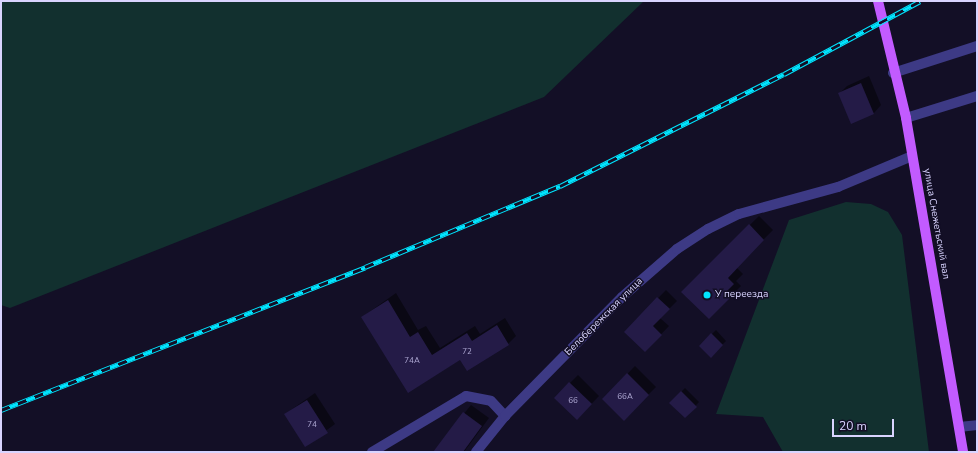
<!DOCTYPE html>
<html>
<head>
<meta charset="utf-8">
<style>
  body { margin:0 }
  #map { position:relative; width:978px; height:453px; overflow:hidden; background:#130f26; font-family:"Nunito Sans",sans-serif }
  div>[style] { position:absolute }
  .green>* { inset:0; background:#12302f }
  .shadow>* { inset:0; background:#0007 }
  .building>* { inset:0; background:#241b47 }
  .minor>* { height:10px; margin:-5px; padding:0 5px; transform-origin:5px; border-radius:5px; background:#3d3a85 }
  .major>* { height:10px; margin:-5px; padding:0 5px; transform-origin:5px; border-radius:5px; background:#c25bff }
  .rail>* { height:4.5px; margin-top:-2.25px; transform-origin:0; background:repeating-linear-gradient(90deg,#130f26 0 9px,#00e5ff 0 18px); box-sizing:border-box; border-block:1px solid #00e5ff }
  .dots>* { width:11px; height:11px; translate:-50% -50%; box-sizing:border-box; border:2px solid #130f26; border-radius:50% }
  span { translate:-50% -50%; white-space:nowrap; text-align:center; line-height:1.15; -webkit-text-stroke:3px #130f26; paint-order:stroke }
  .number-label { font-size:8px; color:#aca6d1 }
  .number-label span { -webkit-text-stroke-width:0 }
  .street-label { font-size:10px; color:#d9d4ff }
  .poi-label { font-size:10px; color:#d9d4ff }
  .left { translate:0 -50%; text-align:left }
  .frame { position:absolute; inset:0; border:2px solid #d9d4ff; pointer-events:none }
  .scale { position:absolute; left:832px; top:419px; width:62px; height:18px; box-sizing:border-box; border:2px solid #d9d4ff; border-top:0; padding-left:5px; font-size:12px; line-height:14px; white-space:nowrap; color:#d9d4ff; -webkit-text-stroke:3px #130f26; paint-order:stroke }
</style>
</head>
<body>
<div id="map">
  <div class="green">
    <div style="clip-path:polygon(1px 1px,644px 1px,544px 97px,10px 308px,1px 305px)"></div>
    <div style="clip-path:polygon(846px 202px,871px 204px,888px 212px,902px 235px,929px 452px,783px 452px,763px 417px,716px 414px,789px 220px)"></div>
  </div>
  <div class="shadow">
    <div style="clip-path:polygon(869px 76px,881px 105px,874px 113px,852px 122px,839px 94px,847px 86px)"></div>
    <div style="clip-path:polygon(759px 216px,773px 230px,736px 267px,743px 274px,736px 281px,741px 286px,709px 318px,682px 292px)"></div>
    <div style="clip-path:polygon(666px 290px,677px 301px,660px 318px,669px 326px,645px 351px,625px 332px)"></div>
    <div style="clip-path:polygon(396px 293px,418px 330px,426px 326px,440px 348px,475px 326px,480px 334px,505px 318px,516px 336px,508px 344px,461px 359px,408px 392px,362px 317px)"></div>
    <div style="clip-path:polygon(716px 330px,726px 341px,711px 356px,700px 346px)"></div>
    <div style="clip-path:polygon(635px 366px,656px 387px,624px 419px,603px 399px)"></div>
    <div style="clip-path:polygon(578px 375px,599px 396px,577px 419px,555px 398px)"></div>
    <div style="clip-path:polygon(685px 388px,699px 402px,685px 417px,670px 403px)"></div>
    <div style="clip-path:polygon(315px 393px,335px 424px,305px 446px,285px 414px)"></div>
    <div style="clip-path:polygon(471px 405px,489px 418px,464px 452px,434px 451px)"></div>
  </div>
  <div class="building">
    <div style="clip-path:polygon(861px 83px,874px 114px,851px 124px,838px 93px)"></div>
    <div style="clip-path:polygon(749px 224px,764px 240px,728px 278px,734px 284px,727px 291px,732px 296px,709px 319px,681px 292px)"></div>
    <div style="clip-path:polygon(657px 297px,670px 309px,653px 326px,662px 335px,645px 352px,624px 332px)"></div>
    <div style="clip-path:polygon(388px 300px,410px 337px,418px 332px,432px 355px,467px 333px,472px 341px,497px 325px,509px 345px,467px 371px,460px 360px,408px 393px,361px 317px)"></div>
    <div style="clip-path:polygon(711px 333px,723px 345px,711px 358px,699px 346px)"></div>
    <div style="clip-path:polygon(627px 373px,649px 395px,624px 421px,602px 399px)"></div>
    <div style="clip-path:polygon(569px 382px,592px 404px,577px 420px,554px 398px)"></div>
    <div style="clip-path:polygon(681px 391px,697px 407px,685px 418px,669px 403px)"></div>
    <div style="clip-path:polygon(307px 400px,328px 433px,305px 447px,284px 414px)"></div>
    <div style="clip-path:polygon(463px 412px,482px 426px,463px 452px,433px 452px)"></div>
  </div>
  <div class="minor">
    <div style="left:893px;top:73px;width:88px;rotate:-17.8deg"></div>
    <div style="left:906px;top:118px;width:74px;rotate:-17.2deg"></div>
    <div style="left:959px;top:427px;width:18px;rotate:-6deg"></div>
    <div style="left:372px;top:452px;width:109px;rotate:-30.8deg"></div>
    <div style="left:466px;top:396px;width:25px;rotate:11deg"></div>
    <div style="left:491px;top:401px;width:21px;rotate:47deg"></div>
    <div style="left:476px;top:452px;width:46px;rotate:-51.1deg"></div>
    <div style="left:505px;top:416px;width:167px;rotate:-45.5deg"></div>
    <div style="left:622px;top:297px;width:73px;rotate:-41.1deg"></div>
    <div style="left:677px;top:249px;width:37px;rotate:-33deg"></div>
    <div style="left:708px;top:229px;width:34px;rotate:-26deg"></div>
    <div style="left:739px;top:214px;width:103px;rotate:-15.3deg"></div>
    <div style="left:838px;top:187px;width:80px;rotate:-22.7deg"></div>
  </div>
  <div class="major">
    <div style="left:878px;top:1px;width:120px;rotate:76.5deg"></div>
    <div style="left:906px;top:118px;width:339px;rotate:80.3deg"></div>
  </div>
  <div class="rail">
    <div style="left:1px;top:410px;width:391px;rotate:-21.4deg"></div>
    <div style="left:365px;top:267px;width:211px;rotate:-22.6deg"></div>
    <div style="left:560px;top:186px;width:250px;rotate:-26.6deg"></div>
    <div style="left:784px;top:74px;width:154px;rotate:-28.2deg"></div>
  </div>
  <div class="dots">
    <div style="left:707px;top:295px;background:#00e5ff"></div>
  </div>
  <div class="number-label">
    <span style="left:467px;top:352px">72</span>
    <span style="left:412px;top:361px">74А</span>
    <span style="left:625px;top:397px">66А</span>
    <span style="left:573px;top:401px">66</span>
    <span style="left:312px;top:425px">74</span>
  </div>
  <div class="street-label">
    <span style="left:936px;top:224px;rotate:80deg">улица Снежетьский вал</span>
    <span style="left:604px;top:317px;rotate:-45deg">Белобережская улица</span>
  </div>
  <div class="poi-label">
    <span class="left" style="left:715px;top:295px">У переезда</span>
  </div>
  <div class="frame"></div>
  <div class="scale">20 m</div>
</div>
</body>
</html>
